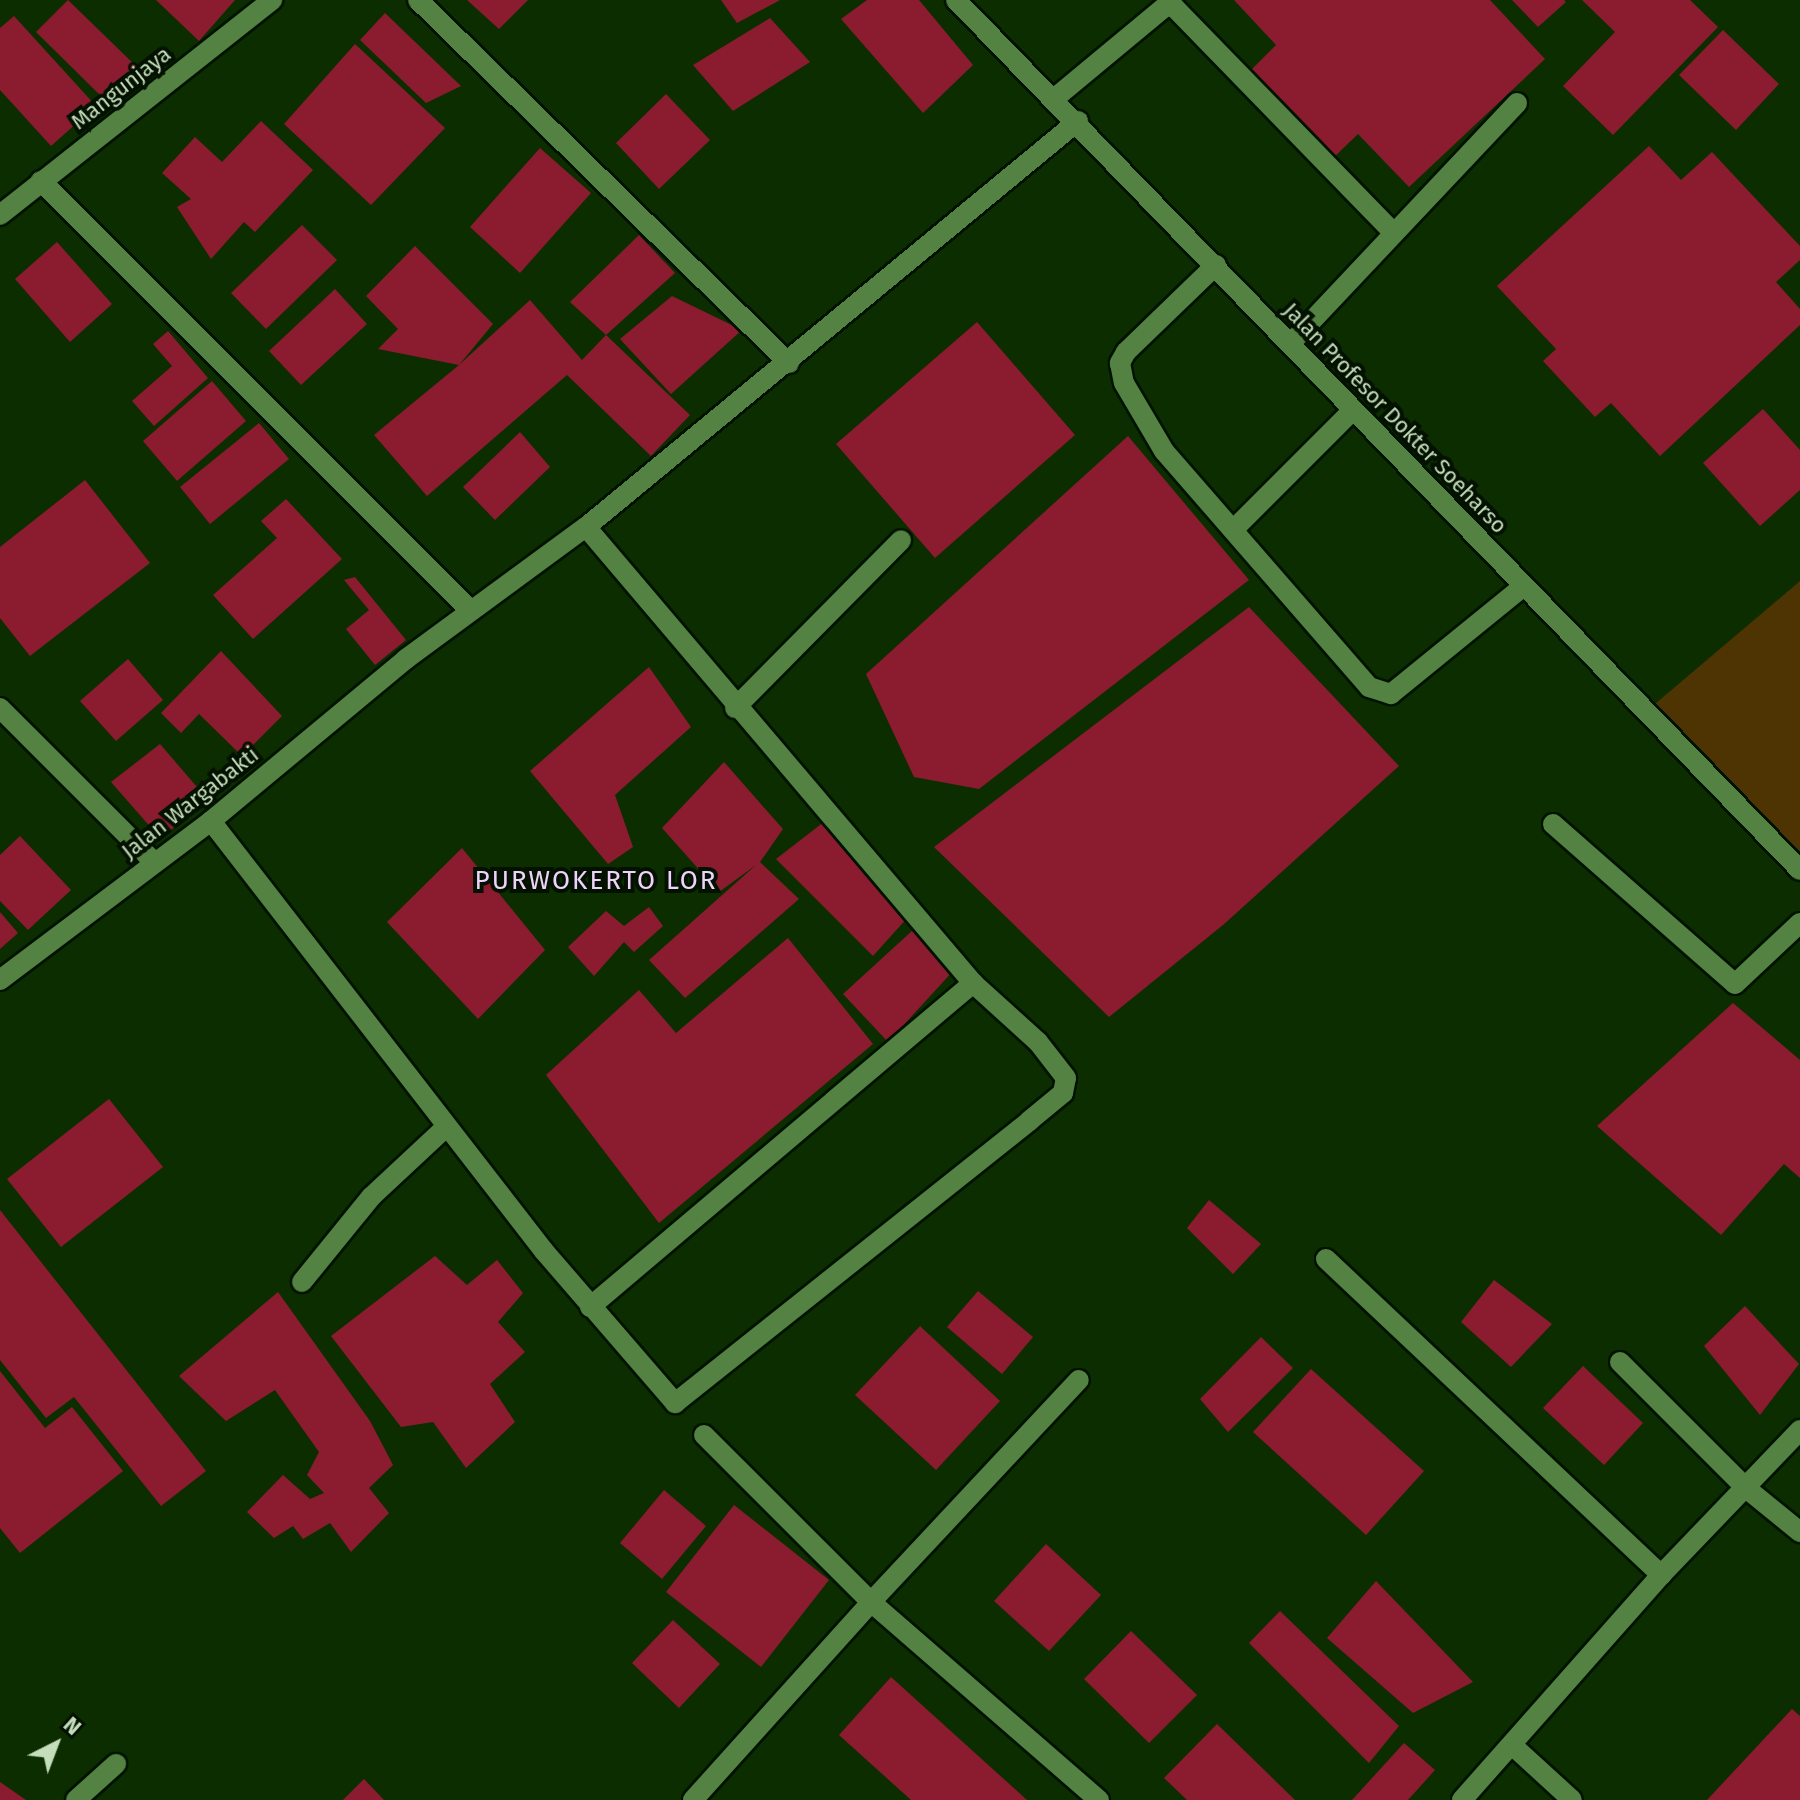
<!DOCTYPE html>
<html>
<head>
<meta charset="utf-8">
<style>
  body { margin:0 }
  #map { position:relative; width:1800px; height:1800px; overflow:hidden; background:#0c2d00; font-family:"Fira Sans",sans-serif }
  div>[style] { position:absolute }
  .green>* { inset:0; background:#4d3402 }
  .building>* { inset:0; background:#8b1b2f }
  .roads { filter:drop-shadow(2px 0 #011300) drop-shadow(-2px 0 #011300) drop-shadow(0 2px #011300) drop-shadow(0 -2px #011300) }
  .lane>* { height:20px; margin:-10px; padding:0 10px; transform-origin:10px; border-radius:10px; background:#548242 }
  .street>* { height:20px; margin:-10px; padding:0 10px; transform-origin:10px; border-radius:10px; background:#548242 }
  .secondary>* { height:20px; margin:-10px; padding:0 10px; transform-origin:10px; border-radius:10px; background:#548242 }
  span { translate:-50% -50%; white-space:nowrap; text-align:center; line-height:1.15; -webkit-text-stroke:8px #031200; paint-order:stroke }
  .street-label { font-size:22px; color:#c4ddba }
  .quarter-label { font-size:26px; color:#f0d3fa; letter-spacing:2px }
  .north { position:absolute; left:16px; top:1704px; width:80px; height:80px; -webkit-text-stroke:6px #031200; paint-order:stroke; rotate:42deg; font-size:22px; font-weight:700; line-height:32px; text-align:center; color:#c4ddba }
  .north::after { content:''; display:block; margin:auto; width:28px; height:36px; background:#c4ddba; clip-path:polygon(50% 0,100% 100%,50% 72%,0 100%) }
</style>
</head>
<body>
<div id="map">
  <div class="green">
    <div style="clip-path:polygon(1800px 581px,1800px 857px,1649px 709px)"></div>
  </div>
  <div class="building">
    <div style="clip-path:polygon(68px 0,139px 69px,107px 102px,36px 32px)"></div>
    <div style="clip-path:polygon(156px 0,235px 0,199px 41px)"></div>
    <div style="clip-path:polygon(467px 0,528px 0,499px 29px)"></div>
    <div style="clip-path:polygon(721px 0,780px 0,737px 23px)"></div>
    <div style="clip-path:polygon(867px 0,919px 0,973px 65px,923px 113px,841px 19px)"></div>
    <div style="clip-path:polygon(1234px 0,1490px 0,1545px 59px,1409px 187px,1358px 134px,1330px 161px,1247px 74px,1276px 45px)"></div>
    <div style="clip-path:polygon(1512px 0,1564px 0,1566px 2px,1538px 27px)"></div>
    <div style="clip-path:polygon(1582px 0,1690px 0,1718px 27px,1613px 135px,1563px 86px,1615px 32px)"></div>
    <div style="clip-path:polygon(385px 13px,461px 86px,426px 103px,360px 40px)"></div>
    <div style="clip-path:polygon(14px 16px,96px 106px,51px 146px,0 90px,0 28px)"></div>
    <div style="clip-path:polygon(770px 18px,810px 62px,733px 111px,693px 65px)"></div>
    <div style="clip-path:polygon(1723px 30px,1779px 84px,1736px 130px,1679px 75px)"></div>
    <div style="clip-path:polygon(355px 44px,445px 128px,371px 205px,284px 124px)"></div>
    <div style="clip-path:polygon(666px 94px,710px 140px,659px 189px,616px 143px)"></div>
    <div style="clip-path:polygon(261px 121px,313px 170px,255px 232px,244px 222px,211px 259px,177px 207px,191px 199px,162px 173px,195px 137px,222px 162px)"></div>
    <div style="clip-path:polygon(1649px 146px,1681px 180px,1712px 152px,1800px 246px,1800px 260px,1776px 282px,1800px 309px,1800px 325px,1660px 456px,1611px 403px,1595px 417px,1543px 361px,1556px 349px,1497px 286px)"></div>
    <div style="clip-path:polygon(540px 148px,591px 193px,520px 273px,470px 227px)"></div>
    <div style="clip-path:polygon(302px 225px,337px 260px,266px 329px,231px 293px)"></div>
    <div style="clip-path:polygon(639px 235px,675px 273px,606px 335px,690px 415px,651px 456px,567px 375px,427px 496px,374px 435px,459px 365px,378px 349px,398px 329px,366px 296px,415px 246px,493px 324px,459px 365px,530px 300px,582px 360px,606px 335px,570px 302px)"></div>
    <div style="clip-path:polygon(57px 242px,112px 304px,70px 342px,15px 279px)"></div>
    <div style="clip-path:polygon(335px 289px,367px 324px,301px 385px,269px 351px)"></div>
    <div style="clip-path:polygon(672px 296px,742px 330px,671px 394px,620px 339px)"></div>
    <div style="clip-path:polygon(977px 322px,1075px 435px,935px 558px,836px 444px)"></div>
    <div style="clip-path:polygon(168px 331px,208px 378px,154px 426px,132px 401px,172px 366px,153px 344px)"></div>
    <div style="clip-path:polygon(212px 381px,246px 421px,177px 481px,143px 441px)"></div>
    <div style="clip-path:polygon(1763px 409px,1800px 450px,1800px 490px,1760px 526px,1703px 463px)"></div>
    <div style="clip-path:polygon(259px 423px,289px 459px,210px 524px,180px 487px)"></div>
    <div style="clip-path:polygon(520px 432px,550px 467px,495px 520px,463px 487px)"></div>
    <div style="clip-path:polygon(1128px 436px,1249px 580px,979px 789px,914px 777px,866px 674px)"></div>
    <div style="clip-path:polygon(85px 480px,150px 563px,30px 656px,0 618px,0 547px)"></div>
    <div style="clip-path:polygon(286px 499px,342px 559px,253px 639px,213px 595px,277px 538px,261px 521px)"></div>
    <div style="clip-path:polygon(355px 577px,406px 640px,375px 665px,346px 629px,369px 610px,344px 580px)"></div>
    <div style="clip-path:polygon(1249px 607px,1399px 766px,1223px 925px,1109px 1017px,934px 847px)"></div>
    <div style="clip-path:polygon(221px 651px,282px 716px,242px 756px,199px 714px,181px 733px,161px 713px)"></div>
    <div style="clip-path:polygon(128px 659px,163px 700px,116px 741px,80px 701px)"></div>
    <div style="clip-path:polygon(649px 667px,691px 727px,615px 795px,633px 847px,608px 864px,530px 771px)"></div>
    <div style="clip-path:polygon(160px 744px,209px 801px,160px 838px,111px 782px)"></div>
    <div style="clip-path:polygon(724px 762px,783px 829px,760px 862px,799px 899px,685px 998px,649px 960px,756px 865px,719px 892px,662px 828px)"></div>
    <div style="clip-path:polygon(829px 818px,909px 916px,873px 956px,776px 859px)"></div>
    <div style="clip-path:polygon(20px 836px,71px 890px,28px 930px,0 901px,0 855px)"></div>
    <div style="clip-path:polygon(462px 848px,545px 950px,478px 1019px,387px 922px)"></div>
    <div style="clip-path:polygon(649px 907px,663px 926px,634px 952px,624px 942px,594px 976px,568px 947px,606px 911px,624px 926px)"></div>
    <div style="clip-path:polygon(0 912px,18px 933px,0 949px)"></div>
    <div style="clip-path:polygon(913px 930px,955px 969px,888px 1042px,843px 994px)"></div>
    <div style="clip-path:polygon(788px 938px,873px 1044px,659px 1223px,546px 1075px,639px 990px,676px 1033px)"></div>
    <div style="clip-path:polygon(1733px 1003px,1800px 1060px,1800px 1178px,1784px 1164px,1721px 1235px,1597px 1126px)"></div>
    <div style="clip-path:polygon(109px 1099px,163px 1167px,61px 1247px,7px 1179px)"></div>
    <div style="clip-path:polygon(1209px 1200px,1261px 1244px,1233px 1274px,1187px 1228px)"></div>
    <div style="clip-path:polygon(0 1210px,206px 1471px,161px 1506px,74px 1397px,46px 1418px,0 1360px)"></div>
    <div style="clip-path:polygon(435px 1256px,467px 1285px,497px 1260px,523px 1293px,498px 1322px,525px 1352px,490px 1384px,515px 1422px,466px 1468px,433px 1422px,401px 1427px,331px 1336px)"></div>
    <div style="clip-path:polygon(1494px 1280px,1552px 1324px,1511px 1367px,1461px 1322px)"></div>
    <div style="clip-path:polygon(978px 1291px,1033px 1337px,1002px 1374px,947px 1327px)"></div>
    <div style="clip-path:polygon(278px 1292px,370px 1421px,393px 1465px,369px 1488px,389px 1513px,351px 1552px,330px 1523px,303px 1539px,293px 1526px,274px 1538px,247px 1512px,283px 1475px,310px 1499px,324px 1493px,307px 1475px,319px 1452px,275px 1390px,226px 1421px,179px 1376px)"></div>
    <div style="clip-path:polygon(1745px 1306px,1799px 1364px,1760px 1415px,1704px 1346px)"></div>
    <div style="clip-path:polygon(920px 1326px,1000px 1401px,936px 1470px,855px 1395px)"></div>
    <div style="clip-path:polygon(1261px 1337px,1293px 1368px,1228px 1432px,1200px 1399px)"></div>
    <div style="clip-path:polygon(1583px 1366px,1643px 1423px,1604px 1465px,1543px 1408px)"></div>
    <div style="clip-path:polygon(1311px 1369px,1424px 1471px,1366px 1535px,1253px 1432px)"></div>
    <div style="clip-path:polygon(0 1371px,45px 1428px,72px 1407px,123px 1471px,20px 1553px,0 1528px)"></div>
    <div style="clip-path:polygon(664px 1490px,706px 1526px,662px 1579px,620px 1543px)"></div>
    <div style="clip-path:polygon(734px 1505px,829px 1580px,761px 1667px,666px 1592px)"></div>
    <div style="clip-path:polygon(1046px 1544px,1101px 1595px,1049px 1651px,994px 1601px)"></div>
    <div style="clip-path:polygon(1376px 1581px,1473px 1682px,1413px 1713px,1327px 1638px)"></div>
    <div style="clip-path:polygon(1280px 1611px,1399px 1726px,1369px 1763px,1249px 1643px)"></div>
    <div style="clip-path:polygon(673px 1620px,720px 1664px,679px 1708px,632px 1663px)"></div>
    <div style="clip-path:polygon(1131px 1631px,1197px 1695px,1149px 1743px,1084px 1679px)"></div>
    <div style="clip-path:polygon(891px 1677px,1027px 1800px,911px 1800px,839px 1735px)"></div>
    <div style="clip-path:polygon(1792px 1709px,1800px 1716px,1800px 1800px,1707px 1800px)"></div>
    <div style="clip-path:polygon(1217px 1724px,1295px 1800px,1187px 1800px,1164px 1778px)"></div>
    <div style="clip-path:polygon(1404px 1743px,1435px 1770px,1408px 1800px,1352px 1800px)"></div>
    <div style="clip-path:polygon(364px 1779px,384px 1800px,343px 1800px)"></div>
    <div style="clip-path:polygon(0 1782px,26px 1800px,0 1800px)"></div>
  </div>
  <div class="roads">
    <div class="lane">
      <div style="left:1055px;top:98px;width:144px;rotate:-39.7deg"></div>
      <div style="left:1166px;top:6px;width:8px;rotate:7deg"></div>
      <div style="left:1174px;top:7px;width:314px;rotate:45.8deg"></div>
      <div style="left:1216px;top:265px;width:125px;rotate:136deg"></div>
      <div style="left:1126px;top:352px;width:13px;rotate:119deg"></div>
      <div style="left:1120px;top:363px;width:20px;rotate:79deg"></div>
      <div style="left:1124px;top:383px;width:79px;rotate:59.5deg"></div>
      <div style="left:1164px;top:451px;width:313px;rotate:49deg"></div>
      <div style="left:1369px;top:687px;width:23px;rotate:18deg"></div>
      <div style="left:1391px;top:694px;width:171px;rotate:-39.1deg"></div>
      <div style="left:1290px;top:344px;width:331px;rotate:-46.7deg"></div>
      <div style="left:1233px;top:530px;width:170px;rotate:-45deg"></div>
      <div style="left:735px;top:708px;width:236px;rotate:-45.3deg"></div>
      <div style="left:1553px;top:824px;width:242px;rotate:41.3deg"></div>
      <div style="left:1735px;top:984px;width:89px;rotate:-43.2deg"></div>
      <div style="left:302px;top:1282px;width:109px;rotate:-50.9deg"></div>
      <div style="left:371px;top:1197px;width:103px;rotate:-43deg"></div>
      <div style="left:871px;top:1602px;width:304px;rotate:-46.9deg"></div>
      <div style="left:76px;top:1800px;width:54px;rotate:-42deg"></div>
    </div>
    <div class="street">
      <div style="left:418px;top:0;width:519px;rotate:44.38deg"></div>
      <div style="left:41px;top:181px;width:608px;rotate:45deg"></div>
      <div style="left:0;top:708px;width:218px;rotate:45deg"></div>
      <div style="left:211px;top:821px;width:544px;rotate:52.25deg"></div>
      <div style="left:544px;top:1251px;width:201px;rotate:49.2deg"></div>
      <div style="left:675px;top:1403px;width:453px;rotate:-38.5deg"></div>
      <div style="left:1029px;top:1121px;width:44px;rotate:-39.5deg"></div>
      <div style="left:1063px;top:1093px;width:15px;rotate:-79deg"></div>
      <div style="left:1066px;top:1078px;width:46px;rotate:-127.9deg"></div>
      <div style="left:1038px;top:1042px;width:88px;rotate:-137.8deg"></div>
      <div style="left:973px;top:983px;width:598px;rotate:-130.32deg"></div>
      <div style="left:0;top:980px;width:264px;rotate:-37deg"></div>
      <div style="left:211px;top:821px;width:254px;rotate:-39.7deg"></div>
      <div style="left:406px;top:659px;width:223px;rotate:-36.3deg"></div>
      <div style="left:586px;top:527px;width:638px;rotate:-39.53deg"></div>
      <div style="left:1326px;top:1259px;width:461px;rotate:43.3deg"></div>
      <div style="left:590px;top:1307px;width:502px;rotate:-40.23deg"></div>
      <div style="left:1620px;top:1362px;width:178px;rotate:45deg"></div>
      <div style="left:1746px;top:1488px;width:70px;rotate:39.2deg"></div>
      <div style="left:704px;top:1435px;width:236px;rotate:45deg"></div>
      <div style="left:871px;top:1602px;width:302px;rotate:41deg"></div>
      <div style="left:1512px;top:1745px;width:81px;rotate:42.5deg"></div>
      <div style="left:693px;top:1800px;width:266px;rotate:-48deg"></div>
      <div style="left:1462px;top:1800px;width:300px;rotate:-48.5deg"></div>
      <div style="left:1661px;top:1575px;width:201px;rotate:-46.2deg"></div>
    </div>
    <div class="secondary">
      <div style="left:956px;top:0;width:1212px;rotate:45.87deg"></div>
      <div style="left:0;top:215px;width:347px;rotate:-38.3deg"></div>
    </div>
  </div>
  <div class="street-label">
    <span style="left:121px;top:88px;rotate:-38deg">Mangunjaya</span>
    <span style="left:1395px;top:418px;rotate:46deg">Jalan Profesor Dokter Soeharso</span>
    <span style="left:190px;top:803px;rotate:-38deg">Jalan Wargabakti</span>
  </div>
  <div class="quarter-label">
    <span style="left:596px;top:881px">PURWOKERTO LOR</span>
  </div>
  <div class="north">N</div>
</div>
</body>
</html>
